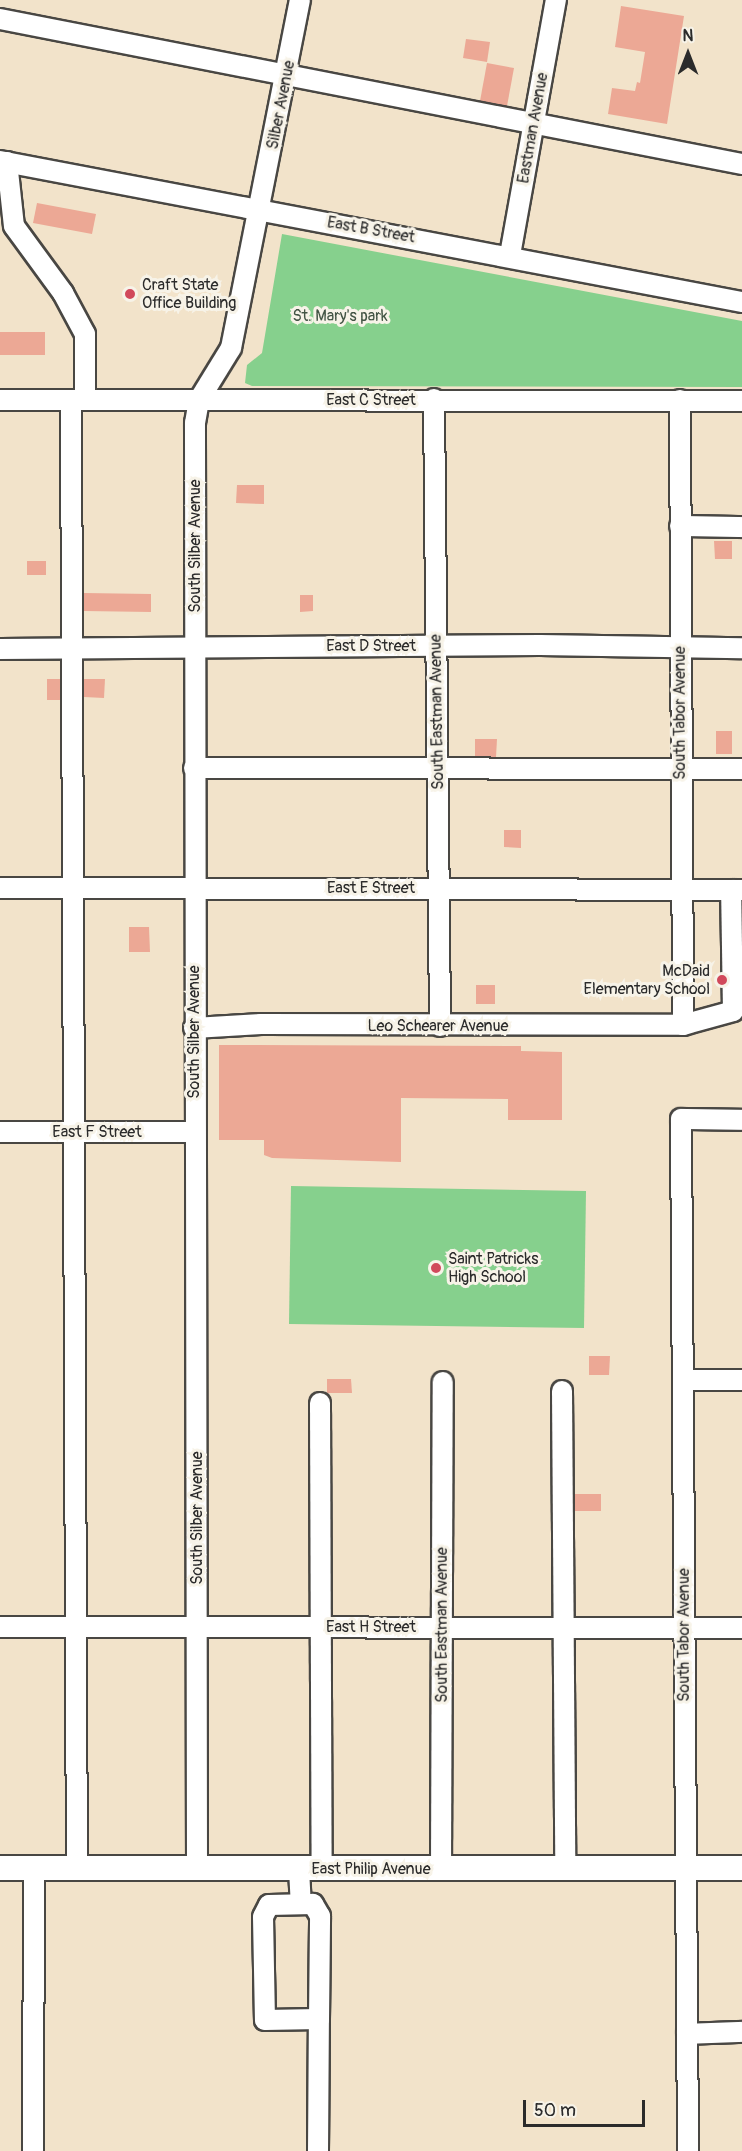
<!DOCTYPE html>
<html>
<head>
<meta charset="utf-8">
<style>
  body { margin:0 }
  #map { position:relative; width:742px; height:2151px; overflow:hidden; background:#f2e3ca; font-family:Pangolin,sans-serif }
  div>[style] { position:absolute }
  .green>* { inset:0; background:#86d08d }
  .building>* { inset:0; background:#eca895 }
  .roads { filter:drop-shadow(2px 0 #494743) drop-shadow(-2px 0 #494743) drop-shadow(0 2px #494743) drop-shadow(0 -2px #494743) }
  .minor>* { height:20px; margin:-10px; padding:0 10px; transform-origin:10px; border-radius:10px; background:#fff }
  .major>* { height:24px; margin:-12px; padding:0 12px; transform-origin:12px; border-radius:12px; background:#fff }
  .dots>* { width:16px; height:16px; translate:-50% -50%; box-sizing:border-box; border:3px solid #f7f3e8; border-radius:50% }
  span { translate:-50% -50%; white-space:nowrap; text-align:center; line-height:1.15; -webkit-text-stroke:6px #f7f3e8; paint-order:stroke }
  .street-label { font-size:16px; color:#2b2b2b }
  .poi-label { font-size:16px; color:#2b2b2b }
  .left { translate:0 -50%; text-align:left }
  .right { translate:-100% -50%; text-align:right }
  .park-label { font-size:16px; color:#425444 }
  .north { position:absolute; left:658px; top:24px; width:60px; height:60px; -webkit-text-stroke:4px #f7f3e8; paint-order:stroke; rotate:0deg; font-size:16px; font-weight:700; line-height:24px; text-align:center; color:#2b2b2b }
  .north::after { content:''; display:block; margin:auto; width:21px; height:27px; background:#2b2b2b; clip-path:polygon(50% 0,100% 100%,50% 72%,0 100%) }
  .scale { position:absolute; left:523px; top:2100px; width:122px; height:27px; box-sizing:border-box; border:3px solid #2b2b2b; border-top:0; padding-left:8px; font-size:18px; line-height:21px; white-space:nowrap; color:#2b2b2b; -webkit-text-stroke:4px #f7f3e8; paint-order:stroke }
</style>
</head>
<body>
<div id="map">
  <div class="green">
    <div style="clip-path:polygon(282px 234px,742px 321px,742px 387px,252px 386px,245px 383px,247px 365px,262px 353px)"></div>
    <div style="clip-path:polygon(291px 1186px,586px 1191px,584px 1328px,289px 1324px)"></div>
  </div>
  <div class="building">
    <div style="clip-path:polygon(621px 6px,684px 16px,667px 124px,608px 114px,612px 88px,635px 91px,637px 82px,640px 83px,645px 52px,615px 47px)"></div>
    <div style="clip-path:polygon(466px 39px,490px 42px,487px 62px,463px 58px)"></div>
    <div style="clip-path:polygon(487px 63px,514px 68px,507px 106px,480px 101px)"></div>
    <div style="clip-path:polygon(37px 203px,96px 214px,92px 234px,33px 223px)"></div>
    <div style="clip-path:polygon(0 332px,45px 332px,45px 355px,0 355px)"></div>
    <div style="clip-path:polygon(237px 485px,264px 485px,264px 504px,236px 503px)"></div>
    <div style="clip-path:polygon(714px 541px,732px 541px,732px 559px,715px 559px)"></div>
    <div style="clip-path:polygon(27px 561px,46px 561px,46px 575px,27px 575px)"></div>
    <div style="clip-path:polygon(84px 593px,151px 594px,151px 612px,84px 611px)"></div>
    <div style="clip-path:polygon(300px 595px,313px 595px,313px 611px,300px 612px)"></div>
    <div style="clip-path:polygon(47px 679px,60px 679px,60px 700px,47px 700px)"></div>
    <div style="clip-path:polygon(84px 679px,105px 679px,104px 698px,84px 697px)"></div>
    <div style="clip-path:polygon(716px 731px,732px 731px,732px 754px,716px 754px)"></div>
    <div style="clip-path:polygon(475px 739px,497px 739px,496px 757px,475px 757px)"></div>
    <div style="clip-path:polygon(504px 830px,521px 830px,521px 848px,504px 847px)"></div>
    <div style="clip-path:polygon(129px 927px,149px 927px,150px 952px,129px 952px)"></div>
    <div style="clip-path:polygon(476px 985px,495px 985px,495px 1004px,476px 1004px)"></div>
    <div style="clip-path:polygon(219px 1045px,521px 1046px,521px 1051px,562px 1052px,562px 1120px,508px 1120px,508px 1099px,401px 1098px,401px 1162px,272px 1158px,264px 1155px,264px 1140px,219px 1140px)"></div>
    <div style="clip-path:polygon(589px 1356px,610px 1356px,609px 1375px,589px 1375px)"></div>
    <div style="clip-path:polygon(327px 1379px,351px 1379px,352px 1393px,327px 1393px)"></div>
    <div style="clip-path:polygon(575px 1494px,601px 1494px,601px 1511px,575px 1511px)"></div>
  </div>
  <div class="roads">
    <div class="minor">
      <div style="left:0;top:19px;width:756px;rotate:11.06deg"></div>
      <div style="left:0;top:161px;width:755px;rotate:10.76deg"></div>
      <div style="left:7px;top:162px;width:64px;rotate:83.8deg"></div>
      <div style="left:14px;top:226px;width:83px;rotate:53.8deg"></div>
      <div style="left:63px;top:293px;width:47px;rotate:61.8deg"></div>
      <div style="left:85px;top:334px;width:66px;rotate:90deg"></div>
      <div style="left:510px;top:255px;width:259px;rotate:-79.8deg"></div>
      <div style="left:434px;top:399px;width:627px;rotate:89.45deg"></div>
      <div style="left:0;top:400px;width:742px;rotate:0.08deg"></div>
      <div style="left:71px;top:400px;width:1468px;rotate:89.77deg"></div>
      <div style="left:680px;top:400px;width:625px;rotate:89.72deg"></div>
      <div style="left:680px;top:526px;width:62px;rotate:0.9deg"></div>
      <div style="left:0;top:649px;width:540px;rotate:-0.42deg"></div>
      <div style="left:540px;top:645px;width:202px;rotate:0.9deg"></div>
      <div style="left:194px;top:768px;width:548px;rotate:0.1deg"></div>
      <div style="left:0;top:888px;width:742px;rotate:0.15deg"></div>
      <div style="left:194px;top:1028px;width:67px;rotate:-3.4deg"></div>
      <div style="left:261px;top:1024px;width:422px;rotate:0.1deg"></div>
      <div style="left:683px;top:1025px;width:52px;rotate:-15.6deg"></div>
      <div style="left:733px;top:1011px;width:121px;rotate:-90.9deg"></div>
      <div style="left:0;top:1132px;width:194px"></div>
      <div style="left:683px;top:1380px;width:59px"></div>
      <div style="left:562px;top:1391px;width:478px;rotate:89.6deg"></div>
      <div style="left:320px;top:1403px;width:465px;rotate:89.8deg"></div>
      <div style="left:0;top:1627px;width:742px;rotate:0.08deg"></div>
      <div style="left:197px;top:1868px;width:1445px;rotate:-90.08deg"></div>
      <div style="left:195px;top:423px;width:23px;rotate:-80deg"></div>
      <div style="left:199px;top:400px;width:61px;rotate:-58.4deg"></div>
      <div style="left:231px;top:348px;width:355px;rotate:-78.8deg"></div>
      <div style="left:299px;top:1869px;width:35px;rotate:87deg"></div>
      <div style="left:441px;top:1869px;width:487px;rotate:-89.8deg"></div>
      <div style="left:687px;top:2034px;width:55px;rotate:-2.1deg"></div>
      <div style="left:33px;top:2151px;width:283px;rotate:-89.8deg"></div>
      <div style="left:318px;top:2151px;width:132px;rotate:-89.6deg"></div>
      <div style="left:319px;top:2019px;width:103px;rotate:-89.4deg"></div>
      <div style="left:320px;top:1916px;width:14px;rotate:-120deg"></div>
      <div style="left:313px;top:1904px;width:44px;rotate:178.7deg"></div>
      <div style="left:269px;top:1905px;width:13px;rotate:117deg"></div>
      <div style="left:263px;top:1917px;width:103px;rotate:88.9deg"></div>
      <div style="left:265px;top:2020px;width:54px;rotate:-1.1deg"></div>
      <div style="left:688px;top:2151px;width:1032px;rotate:-90.39deg"></div>
      <div style="left:681px;top:1119px;width:61px;rotate:0.9deg"></div>
    </div>
    <div class="major">
      <div style="left:0;top:1868px;width:742px"></div>
    </div>
  </div>
  <div class="dots">
    <div style="left:130px;top:294px;background:#d1495b"></div>
    <div style="left:722px;top:980px;background:#d1495b"></div>
    <div style="left:436px;top:1268px;background:#d1495b"></div>
  </div>
  <div class="street-label">
    <span style="left:281px;top:105px;rotate:-79deg">Silber Avenue</span>
    <span style="left:533px;top:128px;rotate:-80deg">Eastman Avenue</span>
    <span style="left:371px;top:230px;rotate:10deg">East B Street</span>
    <span style="left:371px;top:400px">East C Street</span>
    <span style="left:195px;top:546px;rotate:-90deg">South Silber Avenue</span>
    <span style="left:371px;top:646px">East D Street</span>
    <span style="left:437px;top:712px;rotate:-91deg">South Eastman Avenue</span>
    <span style="left:680px;top:713px;rotate:-90deg">South Tabor Avenue</span>
    <span style="left:371px;top:888px">East E Street</span>
    <span style="left:438px;top:1026px">Leo Schearer Avenue</span>
    <span style="left:194px;top:1032px;rotate:-90deg">South Silber Avenue</span>
    <span style="left:97px;top:1132px">East F Street</span>
    <span style="left:197px;top:1518px;rotate:-90deg">South Silber Avenue</span>
    <span style="left:442px;top:1625px;rotate:-90deg">South Eastman Avenue</span>
    <span style="left:371px;top:1627px">East H Street</span>
    <span style="left:684px;top:1635px;rotate:-90deg">South Tabor Avenue</span>
    <span style="left:371px;top:1869px">East Philip Avenue</span>
  </div>
  <div class="poi-label">
    <span class="left" style="left:142px;top:294px">Craft State<br>Office Building</span>
    <span class="right" style="left:710px;top:980px">McDaid<br>Elementary School</span>
    <span class="left" style="left:448px;top:1268px">Saint Patricks<br>High School</span>
  </div>
  <div class="park-label">
    <span style="left:340px;top:316px">St. Mary's park</span>
  </div>
  <div class="north">N</div>
  <div class="scale">50 m</div>
</div>
</body>
</html>
